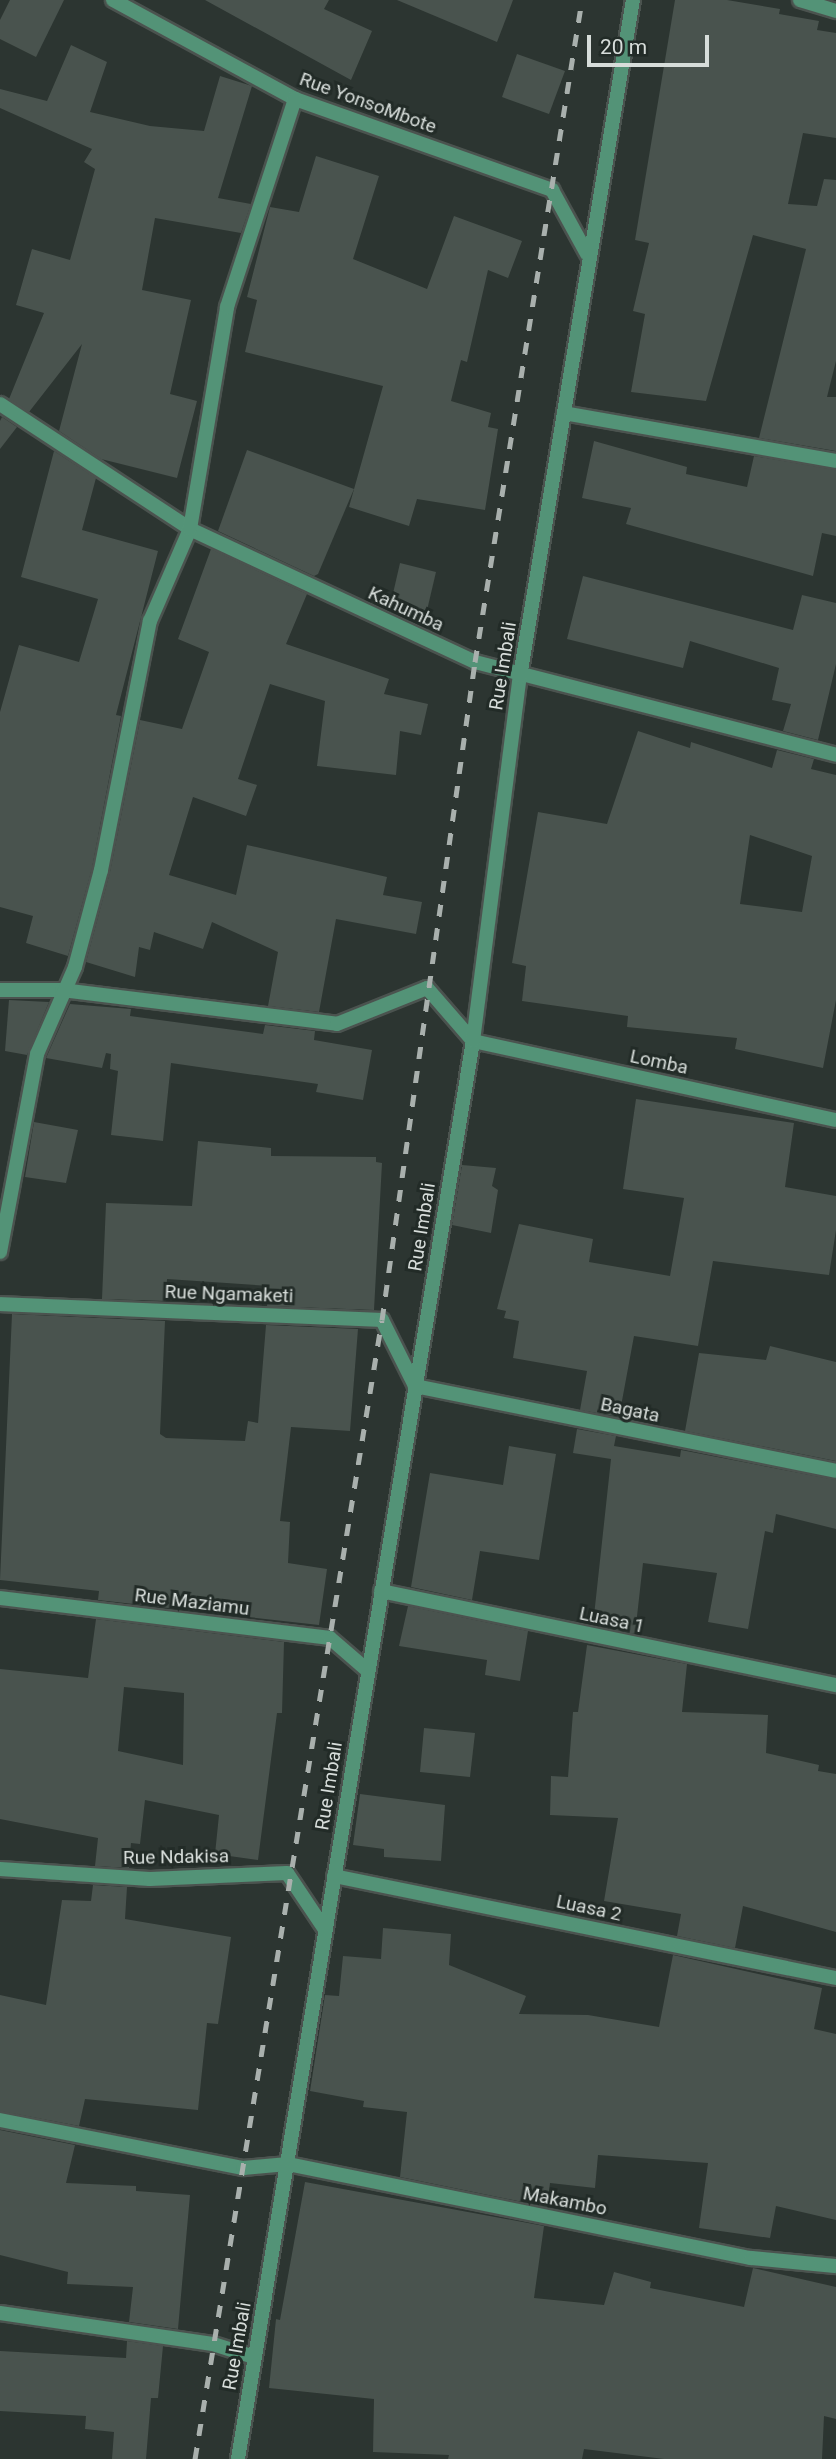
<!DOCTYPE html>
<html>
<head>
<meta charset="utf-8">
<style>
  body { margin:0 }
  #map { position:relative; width:836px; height:2459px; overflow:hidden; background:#2c3531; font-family:Roboto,sans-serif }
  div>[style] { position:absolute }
  .building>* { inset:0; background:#49534e }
  .roads { filter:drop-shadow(2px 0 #4b534f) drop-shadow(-2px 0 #4b534f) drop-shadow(0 2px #4b534f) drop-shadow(0 -2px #4b534f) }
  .street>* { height:14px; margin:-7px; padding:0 7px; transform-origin:7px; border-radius:7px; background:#539377 }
  .rail>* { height:5px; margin-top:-2.5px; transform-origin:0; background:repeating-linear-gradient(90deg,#a9b0ad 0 12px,transparent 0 24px) }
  span { translate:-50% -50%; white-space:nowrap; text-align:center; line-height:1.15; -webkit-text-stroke:6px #222b27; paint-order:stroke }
  .street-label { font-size:19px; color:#d7ddda }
  .scale { position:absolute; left:587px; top:35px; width:122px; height:32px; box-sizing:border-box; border:4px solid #d7ddda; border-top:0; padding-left:9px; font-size:21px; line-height:24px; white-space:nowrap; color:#d7ddda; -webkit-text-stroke:5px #222b27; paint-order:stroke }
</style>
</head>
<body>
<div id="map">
  <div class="building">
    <div style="clip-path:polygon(10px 0,64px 0,36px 57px,0 39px,0 20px)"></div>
    <div style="clip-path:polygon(205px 0,329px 0,324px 9px,372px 31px,351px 80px)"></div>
    <div style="clip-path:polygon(397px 0,513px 0,497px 42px)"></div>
    <div style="clip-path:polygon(675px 0,727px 0,780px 9px,779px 14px,819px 21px,817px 30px,836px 33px,836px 138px,803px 133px,788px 204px,817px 206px,824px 179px,836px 180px,836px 361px,827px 397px,836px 397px,836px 451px,759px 438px,806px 249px,753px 235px,706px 401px,631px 392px,645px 314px,633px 311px,649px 243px,635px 240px)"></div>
    <div style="clip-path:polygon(71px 45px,107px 62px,90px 112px,150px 126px,204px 131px,220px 76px,252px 86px,218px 198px,251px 204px,241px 233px,155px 218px,142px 290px,191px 300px,170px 394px,197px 401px,177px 478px,101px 459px,59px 431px,82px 344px,29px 412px,9px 399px,44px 313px,16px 305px,32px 249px,70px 260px,95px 169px,84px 162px,92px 149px,0 108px,0 89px,47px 101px)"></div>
    <div style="clip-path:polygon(517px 54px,565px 71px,549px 114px,502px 97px)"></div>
    <div style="clip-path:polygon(316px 156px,379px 176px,353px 259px,427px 289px,454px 216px,522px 241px,508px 278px,488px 270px,467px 362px,461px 360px,451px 401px,491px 413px,488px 427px,498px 429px,485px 510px,417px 499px,409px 526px,349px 507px,383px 386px,245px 352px,257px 300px,247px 297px,270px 207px,299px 212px)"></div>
    <div style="clip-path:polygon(2px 417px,17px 427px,0 449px,0 421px)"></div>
    <div style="clip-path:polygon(594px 441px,687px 467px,686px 474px,747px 487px,754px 456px,836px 470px,836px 536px,822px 533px,813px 576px,626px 524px,631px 508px,582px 498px)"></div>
    <div style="clip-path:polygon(247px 450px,354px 489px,318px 574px,314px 576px,218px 531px)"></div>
    <div style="clip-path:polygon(54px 451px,96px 478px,82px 530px,158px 551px,116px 715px,121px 716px,92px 868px,68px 956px,26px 943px,33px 916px,0 907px,0 712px,19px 645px,79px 662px,98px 599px,21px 577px)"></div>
    <div style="clip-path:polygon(211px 549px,307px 594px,286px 644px,389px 679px,384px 694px,428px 704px,421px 735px,400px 731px,396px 775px,317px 766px,325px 701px,270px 684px,238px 779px,257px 785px,246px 816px,193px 797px,169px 875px,236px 895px,247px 845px,387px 877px,383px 895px,422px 902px,416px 934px,336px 919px,319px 1012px,268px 1006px,278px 952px,212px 922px,203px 949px,154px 932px,150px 950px,139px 947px,135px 977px,86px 962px,110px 872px,140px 720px,182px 729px,209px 652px,178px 639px)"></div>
    <div style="clip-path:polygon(400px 563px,436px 572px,424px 623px,389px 611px)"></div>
    <div style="clip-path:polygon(583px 576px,793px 630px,802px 595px,836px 603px,836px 664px,818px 740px,783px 731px,791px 704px,772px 700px,779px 668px,690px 641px,683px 668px,567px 639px)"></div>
    <div style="clip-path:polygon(evenodd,638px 731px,690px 748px,691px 742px,772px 768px,777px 750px,814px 759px,811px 769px,836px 775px,836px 1000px,823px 1068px,735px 1049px,737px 1038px,627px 1027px,628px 1016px,522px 1001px,526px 966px,512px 963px,538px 812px,607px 824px,638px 731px,750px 835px,812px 856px,802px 912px,740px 904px,750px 835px)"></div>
    <div style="clip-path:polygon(9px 1000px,49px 1002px,27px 1055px,5px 1051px)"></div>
    <div style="clip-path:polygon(70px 1004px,131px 1009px,130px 1016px,263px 1034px,265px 1025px,315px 1031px,314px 1040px,372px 1050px,363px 1100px,316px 1092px,318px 1084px,171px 1063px,163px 1141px,111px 1135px,118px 1071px,110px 1069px,111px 1054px,106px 1053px,102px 1068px,46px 1058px)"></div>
    <div style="clip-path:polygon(636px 1099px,794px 1123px,785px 1187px,836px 1196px,836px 1230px,829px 1275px,713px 1261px,698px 1346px,634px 1336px,619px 1417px,580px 1410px,587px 1371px,513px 1358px,519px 1321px,504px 1318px,506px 1311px,497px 1309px,519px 1224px,593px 1239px,589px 1262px,670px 1276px,684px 1198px,623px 1189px)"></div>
    <div style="clip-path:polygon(34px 1122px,78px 1130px,66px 1183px,25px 1177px)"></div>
    <div style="clip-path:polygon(198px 1141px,271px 1148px,271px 1156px,376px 1157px,376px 1162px,382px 1163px,374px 1310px,267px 1306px,269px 1286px,167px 1279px,166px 1301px,102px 1299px,106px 1203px,192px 1206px)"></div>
    <div style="clip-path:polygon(462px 1165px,496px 1168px,492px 1186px,498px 1190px,491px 1233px,452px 1225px)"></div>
    <div style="clip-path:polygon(12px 1314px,165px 1321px,160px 1434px,166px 1438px,245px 1441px,248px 1421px,258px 1423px,266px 1325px,358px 1329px,350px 1431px,291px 1427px,280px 1521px,290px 1522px,288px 1563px,327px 1569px,319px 1625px,98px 1600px,99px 1591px,0 1580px)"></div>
    <div style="clip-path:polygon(770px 1346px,836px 1362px,836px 1461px,685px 1431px,699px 1353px,766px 1360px)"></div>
    <div style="clip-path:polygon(577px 1429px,616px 1436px,614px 1446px,680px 1457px,681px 1450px,836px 1480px,836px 1529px,776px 1514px,773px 1533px,765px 1531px,748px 1629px,708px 1622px,717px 1573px,643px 1563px,635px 1634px,593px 1625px,611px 1459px,573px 1453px)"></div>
    <div style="clip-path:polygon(509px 1446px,556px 1454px,539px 1560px,480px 1551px,472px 1600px,411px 1587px,430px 1473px,503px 1485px)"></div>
    <div style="clip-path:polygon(408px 1606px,528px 1631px,520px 1681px,485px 1675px,487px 1660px,399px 1646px)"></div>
    <div style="clip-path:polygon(evenodd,96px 1619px,284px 1642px,282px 1713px,277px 1713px,258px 1860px,215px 1854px,219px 1815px,145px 1800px,140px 1844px,131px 1843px,129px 1868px,95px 1866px,98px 1838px,0 1819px,0 1669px,88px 1678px,96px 1619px,124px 1687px,184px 1693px,183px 1765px,118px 1751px,124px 1687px)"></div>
    <div style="clip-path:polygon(587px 1645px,687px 1664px,682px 1712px,768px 1715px,766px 1753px,819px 1765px,818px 1771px,836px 1774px,836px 1932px,743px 1906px,735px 1948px,677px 1936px,681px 1914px,604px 1901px,618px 1818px,550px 1815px,551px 1776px,568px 1777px,573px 1712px,578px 1712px)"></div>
    <div style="clip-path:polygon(424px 1728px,475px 1733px,470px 1777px,420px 1772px)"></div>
    <div style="clip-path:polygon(360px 1794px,445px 1805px,441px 1861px,384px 1857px,384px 1849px,353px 1845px)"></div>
    <div style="clip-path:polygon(93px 1885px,127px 1887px,125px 1919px,231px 1937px,218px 2024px,207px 2023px,198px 2110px,85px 2099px,79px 2126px,0 2111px,0 1995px,46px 2005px,62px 1900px,91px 1901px)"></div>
    <div style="clip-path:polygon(383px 1928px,451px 1934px,449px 1965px,526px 1996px,519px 2014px,588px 2015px,659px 2027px,673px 1955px,822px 1988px,814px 2029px,836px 2034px,836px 2220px,776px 2206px,770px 2238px,699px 2228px,708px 2163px,598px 2155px,595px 2188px,550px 2183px,547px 2207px,400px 2177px,407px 2112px,363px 2107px,364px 2101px,310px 2091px,325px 1995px,339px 1996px,343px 1956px,381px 1959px)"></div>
    <div style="clip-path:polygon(0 2130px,75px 2145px,66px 2183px,136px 2186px,136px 2191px,190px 2195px,178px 2329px,129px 2322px,133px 2287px,67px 2284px,68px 2272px,0 2255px)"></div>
    <div style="clip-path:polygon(305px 2182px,544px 2226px,534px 2298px,604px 2305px,614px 2272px,651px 2282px,650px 2288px,744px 2307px,753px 2268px,836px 2287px,836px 2419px,824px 2416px,822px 2459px,664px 2459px,584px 2449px,582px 2459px,448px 2459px,449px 2455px,373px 2452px,374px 2399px,269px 2388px,276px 2319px,280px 2320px)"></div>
    <div style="clip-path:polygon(127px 2341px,163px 2346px,158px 2398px,151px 2398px,146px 2459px,112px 2459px,114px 2432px,85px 2429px,86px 2416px,0 2411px,0 2351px,126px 2358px)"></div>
  </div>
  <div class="roads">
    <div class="street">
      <div style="left:113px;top:0;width:207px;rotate:28.5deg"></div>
      <div style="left:295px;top:99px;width:273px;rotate:19.5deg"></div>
      <div style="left:552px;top:190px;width:73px;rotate:61.3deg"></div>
      <div style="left:800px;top:0;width:38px;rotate:17deg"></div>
      <div style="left:0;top:404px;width:227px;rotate:33.3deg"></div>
      <div style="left:190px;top:529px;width:315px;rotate:25deg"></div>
      <div style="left:475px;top:662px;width:373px;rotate:14.4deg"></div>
      <div style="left:564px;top:413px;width:276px;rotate:10deg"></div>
      <div style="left:0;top:990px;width:62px"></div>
      <div style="left:62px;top:990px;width:277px;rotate:7deg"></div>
      <div style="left:337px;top:1024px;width:97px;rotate:-21.8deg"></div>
      <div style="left:427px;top:988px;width:70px;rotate:49deg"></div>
      <div style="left:473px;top:1041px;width:371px;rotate:12.3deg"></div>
      <div style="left:0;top:1252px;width:201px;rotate:-79.4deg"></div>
      <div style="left:37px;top:1054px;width:95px;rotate:-66.4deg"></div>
      <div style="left:75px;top:967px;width:100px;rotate:-75deg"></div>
      <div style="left:101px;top:870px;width:254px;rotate:-78.9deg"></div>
      <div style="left:150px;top:621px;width:100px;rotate:-66.5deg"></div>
      <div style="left:190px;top:529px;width:225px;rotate:-80.5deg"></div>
      <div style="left:227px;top:307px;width:219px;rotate:-71.9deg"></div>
      <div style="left:0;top:1304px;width:382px;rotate:2.4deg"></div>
      <div style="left:382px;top:1320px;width:74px;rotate:63.4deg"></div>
      <div style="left:415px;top:1386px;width:429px;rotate:11.4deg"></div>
      <div style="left:381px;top:1591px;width:465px;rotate:11.7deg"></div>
      <div style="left:0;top:1598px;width:332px;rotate:6.9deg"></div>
      <div style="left:330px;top:1638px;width:49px;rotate:40.9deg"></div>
      <div style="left:0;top:1869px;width:150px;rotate:3.8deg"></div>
      <div style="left:150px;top:1879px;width:137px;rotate:-2.5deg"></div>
      <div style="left:287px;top:1873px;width:66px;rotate:56.1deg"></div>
      <div style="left:334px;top:1876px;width:512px;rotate:11.49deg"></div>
      <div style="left:0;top:2120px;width:248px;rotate:11.2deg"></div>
      <div style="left:243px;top:2168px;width:45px;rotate:-5.1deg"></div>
      <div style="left:288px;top:2164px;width:472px;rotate:11.5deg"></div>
      <div style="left:751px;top:2258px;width:85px;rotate:5.4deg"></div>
      <div style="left:0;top:2313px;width:215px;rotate:8.3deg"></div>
      <div style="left:213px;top:2344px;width:43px;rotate:17.6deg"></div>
      <div style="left:238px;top:2459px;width:1437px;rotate:-80.59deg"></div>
      <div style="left:473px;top:1041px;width:368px;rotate:-82.7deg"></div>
      <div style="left:520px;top:676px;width:685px;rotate:-80.51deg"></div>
    </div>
  </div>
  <div class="rail">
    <div style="left:195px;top:2459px;width:1154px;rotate:-80.68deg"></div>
    <div style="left:382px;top:1320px;width:665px;rotate:-81.96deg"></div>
    <div style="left:475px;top:662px;width:671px;rotate:-80.82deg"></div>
  </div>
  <div class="street-label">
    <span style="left:368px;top:103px;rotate:20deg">Rue YonsoMbote</span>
    <span style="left:406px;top:609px;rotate:25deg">Kahumba</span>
    <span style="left:503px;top:666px;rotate:-81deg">Rue Imbali</span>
    <span style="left:659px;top:1062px;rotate:12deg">Lomba</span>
    <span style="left:422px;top:1227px;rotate:-81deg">Rue Imbali</span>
    <span style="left:229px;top:1294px;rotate:2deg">Rue Ngamaketi</span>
    <span style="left:630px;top:1410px;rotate:12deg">Bagata</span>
    <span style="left:192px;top:1602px;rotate:7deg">Rue Maziamu</span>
    <span style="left:612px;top:1620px;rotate:12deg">Luasa 1</span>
    <span style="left:329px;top:1786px;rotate:-81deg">Rue Imbali</span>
    <span style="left:176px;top:1857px;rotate:-1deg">Rue Ndakisa</span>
    <span style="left:589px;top:1908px;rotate:12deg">Luasa 2</span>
    <span style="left:565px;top:2201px;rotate:11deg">Makambo</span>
    <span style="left:237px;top:2346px;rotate:-80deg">Rue Imbali</span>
  </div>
  <div class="scale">20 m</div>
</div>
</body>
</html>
